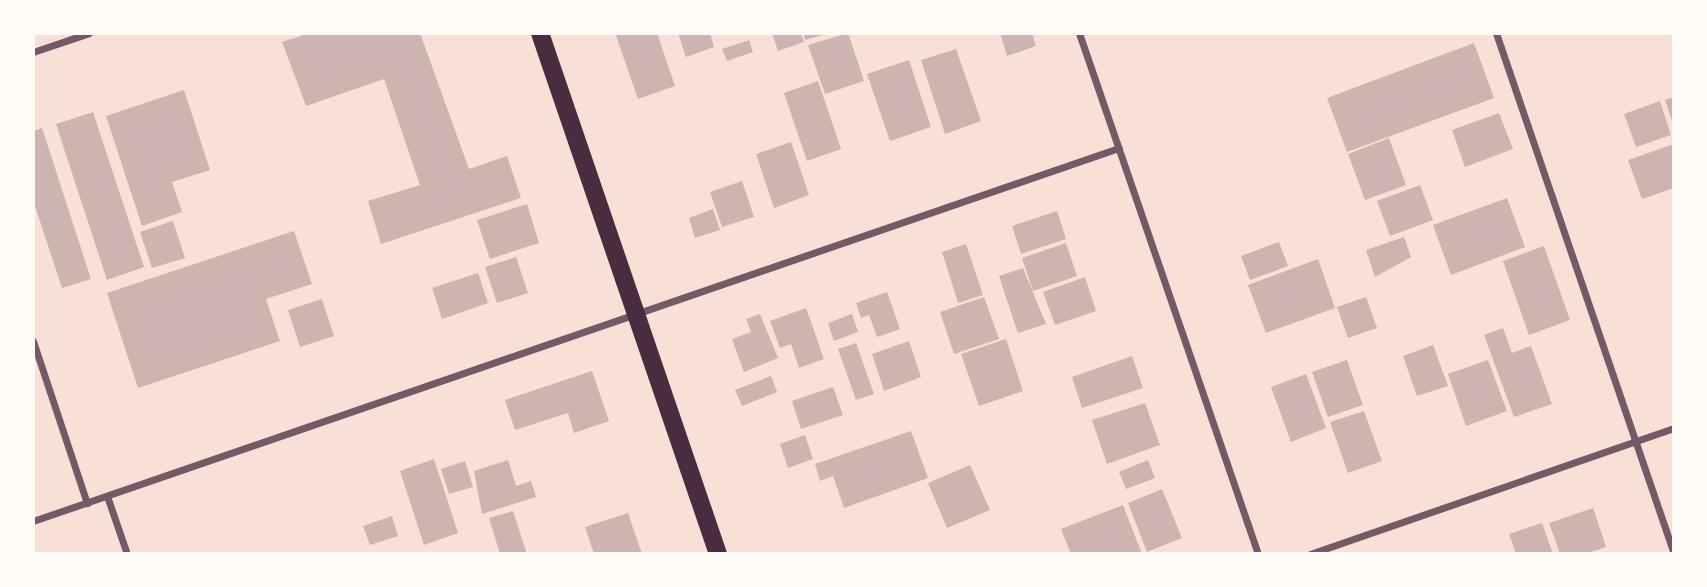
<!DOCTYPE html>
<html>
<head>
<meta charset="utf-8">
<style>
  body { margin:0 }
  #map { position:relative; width:1707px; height:587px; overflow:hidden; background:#f7e1d7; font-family:Poppins,sans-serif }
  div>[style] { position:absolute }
  .building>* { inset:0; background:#ccb4b1 }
  .minor>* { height:7px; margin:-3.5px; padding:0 3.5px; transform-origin:3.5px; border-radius:3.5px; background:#755966 }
  .primary>* { height:18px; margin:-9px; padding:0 9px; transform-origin:9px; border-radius:9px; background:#4a2c40 }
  span { translate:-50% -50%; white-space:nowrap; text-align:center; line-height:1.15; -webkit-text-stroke:6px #fffaf5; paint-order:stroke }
  .frame { position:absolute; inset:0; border:35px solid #fffaf5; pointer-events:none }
</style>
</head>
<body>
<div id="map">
  <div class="building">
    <div style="clip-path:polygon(310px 33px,420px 33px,469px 169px,507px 156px,521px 198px,381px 244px,368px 201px,420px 185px,384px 79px,306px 106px,282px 42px)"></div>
    <div style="clip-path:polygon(615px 33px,657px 33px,675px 86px,638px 99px)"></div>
    <div style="clip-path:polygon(678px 33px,710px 33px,714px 47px,686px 57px)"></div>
    <div style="clip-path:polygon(772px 33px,801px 33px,804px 42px,778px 51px)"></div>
    <div style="clip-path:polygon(803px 33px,825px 33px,826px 34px,805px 40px)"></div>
    <div style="clip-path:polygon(848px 33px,864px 81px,825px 94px,808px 45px)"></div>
    <div style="clip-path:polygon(1000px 33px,1032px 33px,1036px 46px,1007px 56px)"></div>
    <div style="clip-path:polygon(749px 40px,753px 52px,727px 61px,722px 49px)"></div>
    <div style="clip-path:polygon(1474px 43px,1494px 98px,1347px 152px,1327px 98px)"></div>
    <div style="clip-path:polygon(956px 49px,981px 121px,945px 134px,921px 60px)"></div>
    <div style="clip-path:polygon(909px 60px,931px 127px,890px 141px,867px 74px)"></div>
    <div style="clip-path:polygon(818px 81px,841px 149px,807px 161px,784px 93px)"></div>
    <div style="clip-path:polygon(184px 90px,210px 170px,172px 182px,182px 212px,142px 226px,106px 116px)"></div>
    <div style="clip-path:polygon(1674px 97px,1674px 123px,1673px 124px,1665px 100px)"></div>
    <div style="clip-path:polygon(1660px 101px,1671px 135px,1636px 147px,1624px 114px)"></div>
    <div style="clip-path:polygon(93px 112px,144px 267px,107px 280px,56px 124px)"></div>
    <div style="clip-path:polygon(1499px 113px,1513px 149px,1465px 167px,1452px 130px)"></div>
    <div style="clip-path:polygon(42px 128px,91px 279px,62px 288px,33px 200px,33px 131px)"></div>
    <div style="clip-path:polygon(1389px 138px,1406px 185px,1365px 200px,1348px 154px)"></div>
    <div style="clip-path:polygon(791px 142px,809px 195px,774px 208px,756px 154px)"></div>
    <div style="clip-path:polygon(1674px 144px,1674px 188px,1642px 199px,1628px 160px)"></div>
    <div style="clip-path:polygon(742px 181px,754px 217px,722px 227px,710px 192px)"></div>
    <div style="clip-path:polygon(1420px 185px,1433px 220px,1390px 236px,1377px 201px)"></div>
    <div style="clip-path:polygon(1507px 198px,1525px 247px,1451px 275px,1433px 225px)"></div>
    <div style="clip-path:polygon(527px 204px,539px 243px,490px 259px,477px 220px)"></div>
    <div style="clip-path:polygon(713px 209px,720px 230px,695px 238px,689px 218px)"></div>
    <div style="clip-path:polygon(1057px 211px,1066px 239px,1021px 254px,1012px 226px)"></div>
    <div style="clip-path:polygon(173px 221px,185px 258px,152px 268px,140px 232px)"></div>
    <div style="clip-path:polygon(294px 231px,312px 284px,266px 299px,280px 341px,138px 388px,107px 293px)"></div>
    <div style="clip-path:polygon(1404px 237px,1411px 257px,1375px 277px,1366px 250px)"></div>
    <div style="clip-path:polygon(1279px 242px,1288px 266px,1250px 280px,1241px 256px)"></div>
    <div style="clip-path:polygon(1066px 243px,1077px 276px,1033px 291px,1022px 258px)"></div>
    <div style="clip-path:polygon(966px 244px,983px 295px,958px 303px,942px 252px)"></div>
    <div style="clip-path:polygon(1544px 246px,1570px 320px,1529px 335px,1503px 261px)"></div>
    <div style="clip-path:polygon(516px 257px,528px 293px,497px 303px,485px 267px)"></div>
    <div style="clip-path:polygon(1318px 259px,1335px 308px,1266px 333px,1248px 285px)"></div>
    <div style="clip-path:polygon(1023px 268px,1046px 324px,1018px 333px,999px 276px)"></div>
    <div style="clip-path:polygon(478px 273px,488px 303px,442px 319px,432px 288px)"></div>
    <div style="clip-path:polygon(1085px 277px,1096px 311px,1055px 325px,1043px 292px)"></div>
    <div style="clip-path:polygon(887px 292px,900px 329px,877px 337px,869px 315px,861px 318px,856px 303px)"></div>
    <div style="clip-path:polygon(984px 297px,999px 339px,954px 354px,940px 312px)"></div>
    <div style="clip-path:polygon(1366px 297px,1377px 328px,1348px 338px,1337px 307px)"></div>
    <div style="clip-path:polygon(322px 299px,334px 336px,300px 347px,288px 310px)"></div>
    <div style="clip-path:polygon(806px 308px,824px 359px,799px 368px,791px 344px,780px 348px,770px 321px)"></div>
    <div style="clip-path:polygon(760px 314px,778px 358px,744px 372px,732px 339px,751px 332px,746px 319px)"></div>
    <div style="clip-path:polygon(852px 314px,858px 332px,834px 341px,828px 323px)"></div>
    <div style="clip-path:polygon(1503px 328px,1512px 353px,1531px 346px,1552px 404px,1514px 417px,1484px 335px)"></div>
    <div style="clip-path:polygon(1006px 339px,1023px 391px,979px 406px,961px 354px)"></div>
    <div style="clip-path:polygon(909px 341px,921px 377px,884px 391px,872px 354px)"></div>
    <div style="clip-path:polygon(856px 343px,874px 394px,856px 400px,838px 349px)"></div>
    <div style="clip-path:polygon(1433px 345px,1448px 386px,1417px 396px,1403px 356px)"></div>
    <div style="clip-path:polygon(1132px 356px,1143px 388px,1082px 408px,1072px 377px)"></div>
    <div style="clip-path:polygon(1347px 360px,1363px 405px,1328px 417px,1312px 372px)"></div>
    <div style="clip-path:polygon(1488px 360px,1507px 411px,1466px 426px,1448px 374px)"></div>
    <div style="clip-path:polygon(592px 371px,609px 421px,574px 433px,568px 413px,515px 430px,505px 400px)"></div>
    <div style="clip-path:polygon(1306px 374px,1326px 428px,1291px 442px,1271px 387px)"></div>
    <div style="clip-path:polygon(771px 376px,777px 392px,742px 406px,735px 390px)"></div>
    <div style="clip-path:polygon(833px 387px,843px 415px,801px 429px,792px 401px)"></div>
    <div style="clip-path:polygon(1145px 403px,1160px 445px,1107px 464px,1092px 420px)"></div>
    <div style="clip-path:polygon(1364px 411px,1382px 461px,1348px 473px,1330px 422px)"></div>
    <div style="clip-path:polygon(911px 431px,928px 478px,844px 508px,833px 476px,820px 481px,815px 464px)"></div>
    <div style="clip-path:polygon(805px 435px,813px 459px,788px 468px,780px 444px)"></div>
    <div style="clip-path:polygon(434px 459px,458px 533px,424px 545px,400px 471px)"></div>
    <div style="clip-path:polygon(508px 460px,516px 486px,531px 481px,536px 497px,482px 514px,474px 471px)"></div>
    <div style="clip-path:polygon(1148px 460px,1155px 478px,1126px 489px,1119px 472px)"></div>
    <div style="clip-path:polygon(465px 461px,473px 487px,449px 494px,441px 469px)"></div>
    <div style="clip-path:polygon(970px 465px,990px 510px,947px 528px,928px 483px)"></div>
    <div style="clip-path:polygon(1162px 489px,1182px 538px,1147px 552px,1128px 503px)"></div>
    <div style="clip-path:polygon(1123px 505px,1142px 554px,1071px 554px,1061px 529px)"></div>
    <div style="clip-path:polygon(1593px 508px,1606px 547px,1585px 554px,1560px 554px,1549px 523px)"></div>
    <div style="clip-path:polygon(513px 511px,527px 554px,500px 554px,489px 518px)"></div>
    <div style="clip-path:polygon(628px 513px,642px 554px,594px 554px,585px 527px)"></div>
    <div style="clip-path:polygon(392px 516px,398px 536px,370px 545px,363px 526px)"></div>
    <div style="clip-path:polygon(1542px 523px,1553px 554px,1516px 554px,1509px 534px)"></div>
  </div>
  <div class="minor">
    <div style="left:1079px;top:33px;width:551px;rotate:71.04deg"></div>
    <div style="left:1496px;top:33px;width:551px;rotate:71.14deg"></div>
    <div style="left:33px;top:52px;width:59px;rotate:-18.7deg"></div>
    <div style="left:33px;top:341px;width:171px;rotate:71.6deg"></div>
    <div style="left:107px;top:496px;width:61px;rotate:71deg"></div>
    <div style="left:33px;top:521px;width:1148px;rotate:-18.96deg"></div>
    <div style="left:1310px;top:554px;width:385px;rotate:-19.1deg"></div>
  </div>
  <div class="primary">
    <div style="left:540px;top:33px;width:551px;rotate:71.14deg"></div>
  </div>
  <div class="frame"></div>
</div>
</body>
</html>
